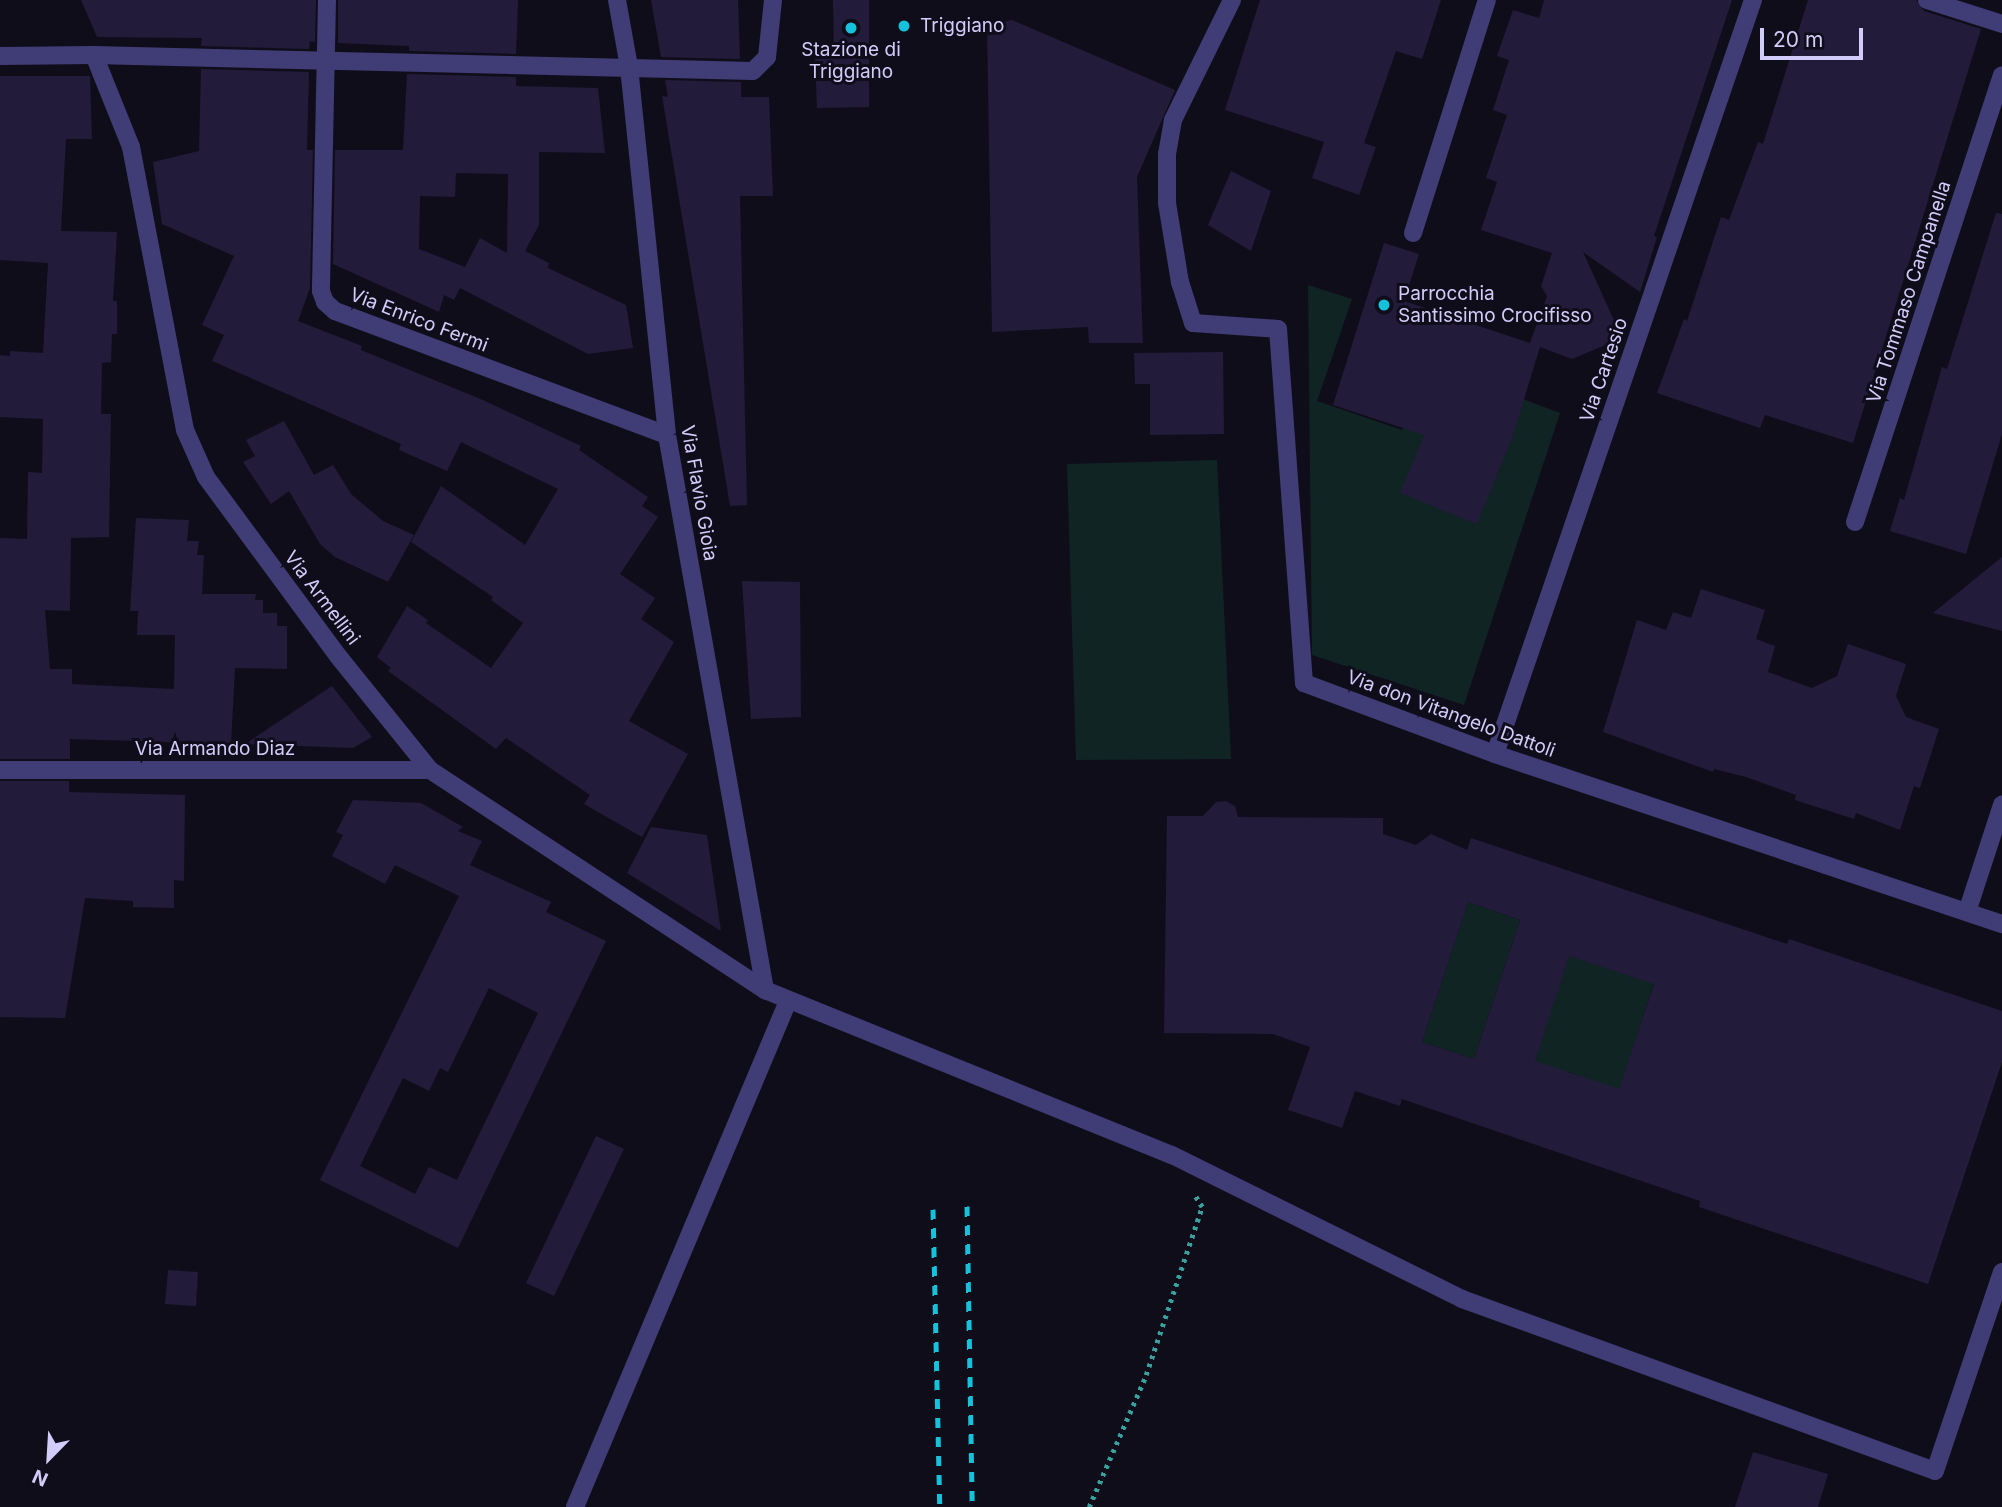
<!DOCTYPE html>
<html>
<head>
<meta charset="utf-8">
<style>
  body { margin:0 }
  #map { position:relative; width:2002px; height:1507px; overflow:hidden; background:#100d1b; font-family:Inter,sans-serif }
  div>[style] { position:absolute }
  .green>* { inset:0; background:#102424 }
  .building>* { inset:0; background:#221b3a }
  .path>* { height:4.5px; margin-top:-2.25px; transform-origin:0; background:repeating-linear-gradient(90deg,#38a19e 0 3.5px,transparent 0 8.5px) }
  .minor>* { height:18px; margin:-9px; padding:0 9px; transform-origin:9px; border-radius:9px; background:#403c75 }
  .rail>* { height:5px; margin-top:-2.5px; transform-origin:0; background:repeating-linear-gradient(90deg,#16c1db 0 10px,transparent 0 19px) }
  .dots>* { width:19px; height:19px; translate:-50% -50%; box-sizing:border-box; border:4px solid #100d1b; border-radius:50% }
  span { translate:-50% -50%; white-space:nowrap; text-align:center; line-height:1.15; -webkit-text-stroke:6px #100d1b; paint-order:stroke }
  .poi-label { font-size:19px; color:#d2ccfa }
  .left { translate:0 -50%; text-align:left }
  .street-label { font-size:19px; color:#d2ccfa }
  .north { position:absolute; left:14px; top:1423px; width:70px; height:70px; -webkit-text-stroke:5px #100d1b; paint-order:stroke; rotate:204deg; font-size:19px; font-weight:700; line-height:28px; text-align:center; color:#d2ccfa }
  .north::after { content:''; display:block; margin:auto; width:24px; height:32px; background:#d2ccfa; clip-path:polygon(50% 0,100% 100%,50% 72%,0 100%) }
  .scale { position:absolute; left:1760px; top:28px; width:103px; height:32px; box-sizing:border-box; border:4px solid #d2ccfa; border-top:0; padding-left:9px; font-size:21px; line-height:24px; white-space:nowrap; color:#d2ccfa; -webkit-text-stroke:5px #100d1b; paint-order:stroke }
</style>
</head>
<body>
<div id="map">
  <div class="green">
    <div style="clip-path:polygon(1308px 285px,1352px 299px,1317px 401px,1402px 430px,1425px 362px,1560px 413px,1464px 705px,1312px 655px)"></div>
    <div style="clip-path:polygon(1217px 460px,1231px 759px,1076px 760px,1067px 464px)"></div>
    <div style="clip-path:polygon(1468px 902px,1520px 920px,1474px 1059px,1422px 1042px)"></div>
    <div style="clip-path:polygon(1574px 939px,1659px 967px,1614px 1107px,1579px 1095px,1585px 1078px,1569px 1072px,1529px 1079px)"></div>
  </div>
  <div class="building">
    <div style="clip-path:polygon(81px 0,316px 0,315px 42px,310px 41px,309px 49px,201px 46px,202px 38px,97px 37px)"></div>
    <div style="clip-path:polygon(338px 0,518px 0,516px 54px,409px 51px,409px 46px,338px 43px)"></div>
    <div style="clip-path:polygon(651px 0,738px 0,740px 59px,661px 57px)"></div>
    <div style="clip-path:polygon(833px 0,869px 0,869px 107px,817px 108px,815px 57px,834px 57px)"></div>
    <div style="clip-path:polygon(1260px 0,1441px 0,1422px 59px,1396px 51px,1364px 143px,1376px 147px,1359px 195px,1312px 178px,1324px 142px,1225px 110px)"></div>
    <div style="clip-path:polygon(1544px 0,1732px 0,1654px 236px,1657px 237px,1640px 292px,1583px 252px,1622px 338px,1572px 359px,1540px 347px,1512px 438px,1477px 524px,1400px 493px,1424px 435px,1333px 405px,1384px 243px,1419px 254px,1404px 301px,1530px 343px,1547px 296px,1541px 286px,1552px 253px,1481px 230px,1497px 182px,1486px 178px,1507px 115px,1493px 110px,1509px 60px,1497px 56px,1513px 10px,1539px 18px)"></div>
    <div style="clip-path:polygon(1808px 0,1916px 0,1924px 11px,1981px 29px,1853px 443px,1765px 415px,1760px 428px,1657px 393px,1684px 319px,1687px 321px,1721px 217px,1729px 220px,1758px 142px,1763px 144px)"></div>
    <div style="clip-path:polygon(1012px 20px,1175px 90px,1137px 177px,1143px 343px,1089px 343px,1088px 327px,992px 332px,987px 25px)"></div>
    <div style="clip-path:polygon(201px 69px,309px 72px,307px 150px,313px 150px,310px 288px,298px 321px,362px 346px,361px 350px,483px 400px,581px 446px,579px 450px,648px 497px,642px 506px,658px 517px,620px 574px,655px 598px,641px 619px,674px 642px,629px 721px,688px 754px,642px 837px,584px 804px,590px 795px,506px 738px,496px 749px,388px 671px,391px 668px,377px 657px,407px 606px,428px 620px,426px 623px,491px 668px,523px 623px,491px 600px,493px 597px,411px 542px,441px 486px,525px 545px,558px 489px,461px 442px,447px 471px,399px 450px,401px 444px,212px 361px,224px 335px,202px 325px,234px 256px,162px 224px,153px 162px,199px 151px)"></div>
    <div style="clip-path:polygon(evenodd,407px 74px,516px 77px,516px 86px,598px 88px,605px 153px,539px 152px,539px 225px,525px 251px,549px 263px,548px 268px,626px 305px,633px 348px,588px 354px,460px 288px,454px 300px,444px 295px,439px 312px,333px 264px,335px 150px,403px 150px,407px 74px,456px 173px,508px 174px,507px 253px,480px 238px,465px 267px,419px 249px,420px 196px,455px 197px,456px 173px)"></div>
    <div style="clip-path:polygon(0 76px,90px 76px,92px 139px,66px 139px,61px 231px,117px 232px,113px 301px,117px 301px,117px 334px,112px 334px,111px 362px,102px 363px,101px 414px,111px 414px,109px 537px,71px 538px,70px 611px,45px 610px,50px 669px,72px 669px,72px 684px,174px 689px,175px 635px,137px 635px,138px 611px,130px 611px,136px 518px,189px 520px,187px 541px,199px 541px,197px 555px,204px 555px,202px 594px,256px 594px,255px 600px,263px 600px,263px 613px,277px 613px,277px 626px,287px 626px,287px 669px,235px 668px,231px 744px,70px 739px,70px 759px,0 759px,0 538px,27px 539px,28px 472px,42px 473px,43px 419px,0 417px,0 355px,10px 356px,10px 351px,43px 353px,48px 263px,0 260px)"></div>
    <div style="clip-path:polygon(665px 80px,741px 82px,741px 97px,769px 97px,773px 196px,740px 196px,747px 505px,730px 506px,662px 96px,668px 97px)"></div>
    <div style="clip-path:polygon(1231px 171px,1271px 191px,1251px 251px,1208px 225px)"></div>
    <div style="clip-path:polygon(1996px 213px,2002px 214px,2002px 434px,1966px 554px,1890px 531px,1900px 498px,1904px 500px,1942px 367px,1947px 369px)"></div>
    <div style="clip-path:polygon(1223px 352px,1224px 434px,1150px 435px,1150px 384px,1135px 384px,1134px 353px)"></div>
    <div style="clip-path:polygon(284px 421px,314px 475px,333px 465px,351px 494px,383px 521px,414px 535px,388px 582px,335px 557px,320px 544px,289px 491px,271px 504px,243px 462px,255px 456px,246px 440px)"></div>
    <div style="clip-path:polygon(2002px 557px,2002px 631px,1933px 613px)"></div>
    <div style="clip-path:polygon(742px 581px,800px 582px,801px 717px,751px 719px)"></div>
    <div style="clip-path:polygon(1701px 589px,1765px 610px,1756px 639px,1775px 646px,1768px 672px,1812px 688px,1837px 676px,1848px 644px,1906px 664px,1896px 696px,1906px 717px,1939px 729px,1920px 788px,1914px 786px,1900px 830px,1856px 813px,1854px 819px,1795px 800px,1796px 795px,1746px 777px,1714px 769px,1713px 772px,1603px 732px,1637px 620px,1666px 630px,1673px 612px,1691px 618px)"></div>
    <div style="clip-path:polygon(332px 686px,372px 737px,353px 748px,245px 744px)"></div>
    <div style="clip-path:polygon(0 781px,69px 781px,69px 792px,185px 795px,184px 881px,174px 880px,174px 908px,133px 907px,133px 901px,85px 898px,65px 1018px,0 1017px)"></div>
    <div style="clip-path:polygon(evenodd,353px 800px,421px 803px,463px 827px,458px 831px,482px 841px,470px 865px,551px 902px,546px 912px,606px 941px,458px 1248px,320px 1180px,459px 896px,395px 865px,385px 884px,332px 856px,343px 835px,336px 832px,353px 800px,489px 988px,538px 1013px,457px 1180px,429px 1167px,415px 1194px,360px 1166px,403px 1078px,429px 1091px,440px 1068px,448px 1072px,489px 988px)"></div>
    <div style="clip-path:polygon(evenodd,1226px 801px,1235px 806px,1238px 817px,1383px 818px,1383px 834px,1416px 845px,1431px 834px,1467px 850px,1471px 838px,1787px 944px,1789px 939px,2002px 1011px,2002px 1062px,1928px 1284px,1699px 1207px,1700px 1201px,1402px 1099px,1400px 1106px,1355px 1091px,1342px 1128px,1288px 1110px,1310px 1047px,1273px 1034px,1164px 1033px,1167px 816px,1203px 816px,1216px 802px,1226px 801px,1468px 902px,1520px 920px,1474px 1059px,1422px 1042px,1468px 902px,1226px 801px,1569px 956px,1654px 984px,1619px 1089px,1535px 1061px,1569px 956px)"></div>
    <div style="clip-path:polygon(651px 827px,707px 835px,721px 931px,627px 873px)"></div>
    <div style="clip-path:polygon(596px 1136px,624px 1149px,554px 1296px,526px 1283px)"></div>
    <div style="clip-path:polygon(168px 1270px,198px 1272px,196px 1306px,165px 1304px)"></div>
    <div style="clip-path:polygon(1753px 1452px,1828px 1474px,1818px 1507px,1735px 1507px)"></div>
  </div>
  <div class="path">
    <div style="left:1089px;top:1507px;width:144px;rotate:-66.6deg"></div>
    <div style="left:1146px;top:1375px;width:177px;rotate:-71.6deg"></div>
    <div style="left:1202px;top:1207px;width:13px;rotate:-122deg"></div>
  </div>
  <div class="minor">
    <div style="left:327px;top:0;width:291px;rotate:91.2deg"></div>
    <div style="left:321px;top:291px;width:12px;rotate:70deg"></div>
    <div style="left:325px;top:302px;width:13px;rotate:42deg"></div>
    <div style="left:335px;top:311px;width:354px;rotate:20.5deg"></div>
    <div style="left:617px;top:0;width:68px;rotate:79.8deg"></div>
    <div style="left:629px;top:67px;width:370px;rotate:84.1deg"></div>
    <div style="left:667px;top:435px;width:564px;rotate:79.99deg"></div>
    <div style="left:1232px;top:0;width:134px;rotate:116.2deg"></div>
    <div style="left:1173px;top:120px;width:35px;rotate:100deg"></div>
    <div style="left:1167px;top:154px;width:49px;rotate:90deg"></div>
    <div style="left:1167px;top:203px;width:80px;rotate:80.7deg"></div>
    <div style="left:1180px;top:282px;width:43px;rotate:72.4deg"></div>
    <div style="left:1193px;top:323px;width:85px;rotate:4deg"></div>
    <div style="left:1278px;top:329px;width:355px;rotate:85.8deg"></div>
    <div style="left:1304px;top:683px;width:204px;rotate:20.4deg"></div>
    <div style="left:1495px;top:754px;width:535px;rotate:18.54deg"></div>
    <div style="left:1927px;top:0;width:79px;rotate:17.7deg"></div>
    <div style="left:94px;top:55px;width:99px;rotate:68.1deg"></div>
    <div style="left:131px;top:147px;width:288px;rotate:79.2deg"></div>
    <div style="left:185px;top:430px;width:51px;rotate:65.9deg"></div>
    <div style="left:206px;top:477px;width:222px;rotate:53.6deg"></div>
    <div style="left:338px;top:656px;width:146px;rotate:51.1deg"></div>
    <div style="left:430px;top:770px;width:401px;rotate:33.3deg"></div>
    <div style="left:765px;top:990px;width:439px;rotate:22.1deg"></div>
    <div style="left:1172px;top:1155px;width:324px;rotate:26.4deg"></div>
    <div style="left:1462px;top:1299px;width:503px;rotate:19.98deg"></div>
    <div style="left:1935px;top:1471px;width:210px;rotate:-71.4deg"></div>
    <div style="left:0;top:56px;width:94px;rotate:-0.6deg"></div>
    <div style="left:94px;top:55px;width:659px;rotate:1.39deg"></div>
    <div style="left:753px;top:71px;width:20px;rotate:-45deg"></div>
    <div style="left:767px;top:57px;width:57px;rotate:-84deg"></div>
    <div style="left:1413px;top:233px;width:244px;rotate:-72.4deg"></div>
    <div style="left:1855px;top:522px;width:470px;rotate:-71.8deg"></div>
    <div style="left:1495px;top:754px;width:797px;rotate:-71.11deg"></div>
    <div style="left:0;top:770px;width:430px"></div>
    <div style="left:1967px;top:912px;width:113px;rotate:-71.9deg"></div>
    <div style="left:575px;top:1507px;width:549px;rotate:-67.17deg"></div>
  </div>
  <div class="rail">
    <div style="left:967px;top:1206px;width:301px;rotate:89deg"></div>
    <div style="left:933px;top:1209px;width:298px;rotate:88.7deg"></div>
  </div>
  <div class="dots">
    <div style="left:904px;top:26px;background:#16c1db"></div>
    <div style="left:851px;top:28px;background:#16c1db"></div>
    <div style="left:1384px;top:305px;background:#16c1db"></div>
  </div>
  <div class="poi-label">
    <span class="left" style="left:920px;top:26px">Triggiano</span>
    <span style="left:851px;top:61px">Stazione di<br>Triggiano</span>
    <span class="left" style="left:1398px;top:305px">Parrocchia<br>Santissimo Crocifisso</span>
  </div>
  <div class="street-label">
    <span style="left:1909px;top:292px;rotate:-72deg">Via Tommaso Campanella</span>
    <span style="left:419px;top:320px;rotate:21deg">Via Enrico Fermi</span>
    <span style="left:1604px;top:370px;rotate:-71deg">Via Cartesio</span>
    <span style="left:699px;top:493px;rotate:80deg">Via Flavio Gioia</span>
    <span style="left:322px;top:598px;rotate:53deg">Via Armellini</span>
    <span style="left:1451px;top:714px;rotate:20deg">Via don Vitangelo Dattoli</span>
    <span style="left:215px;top:749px">Via Armando Diaz</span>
  </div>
  <div class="north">N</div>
  <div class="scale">20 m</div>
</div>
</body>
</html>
